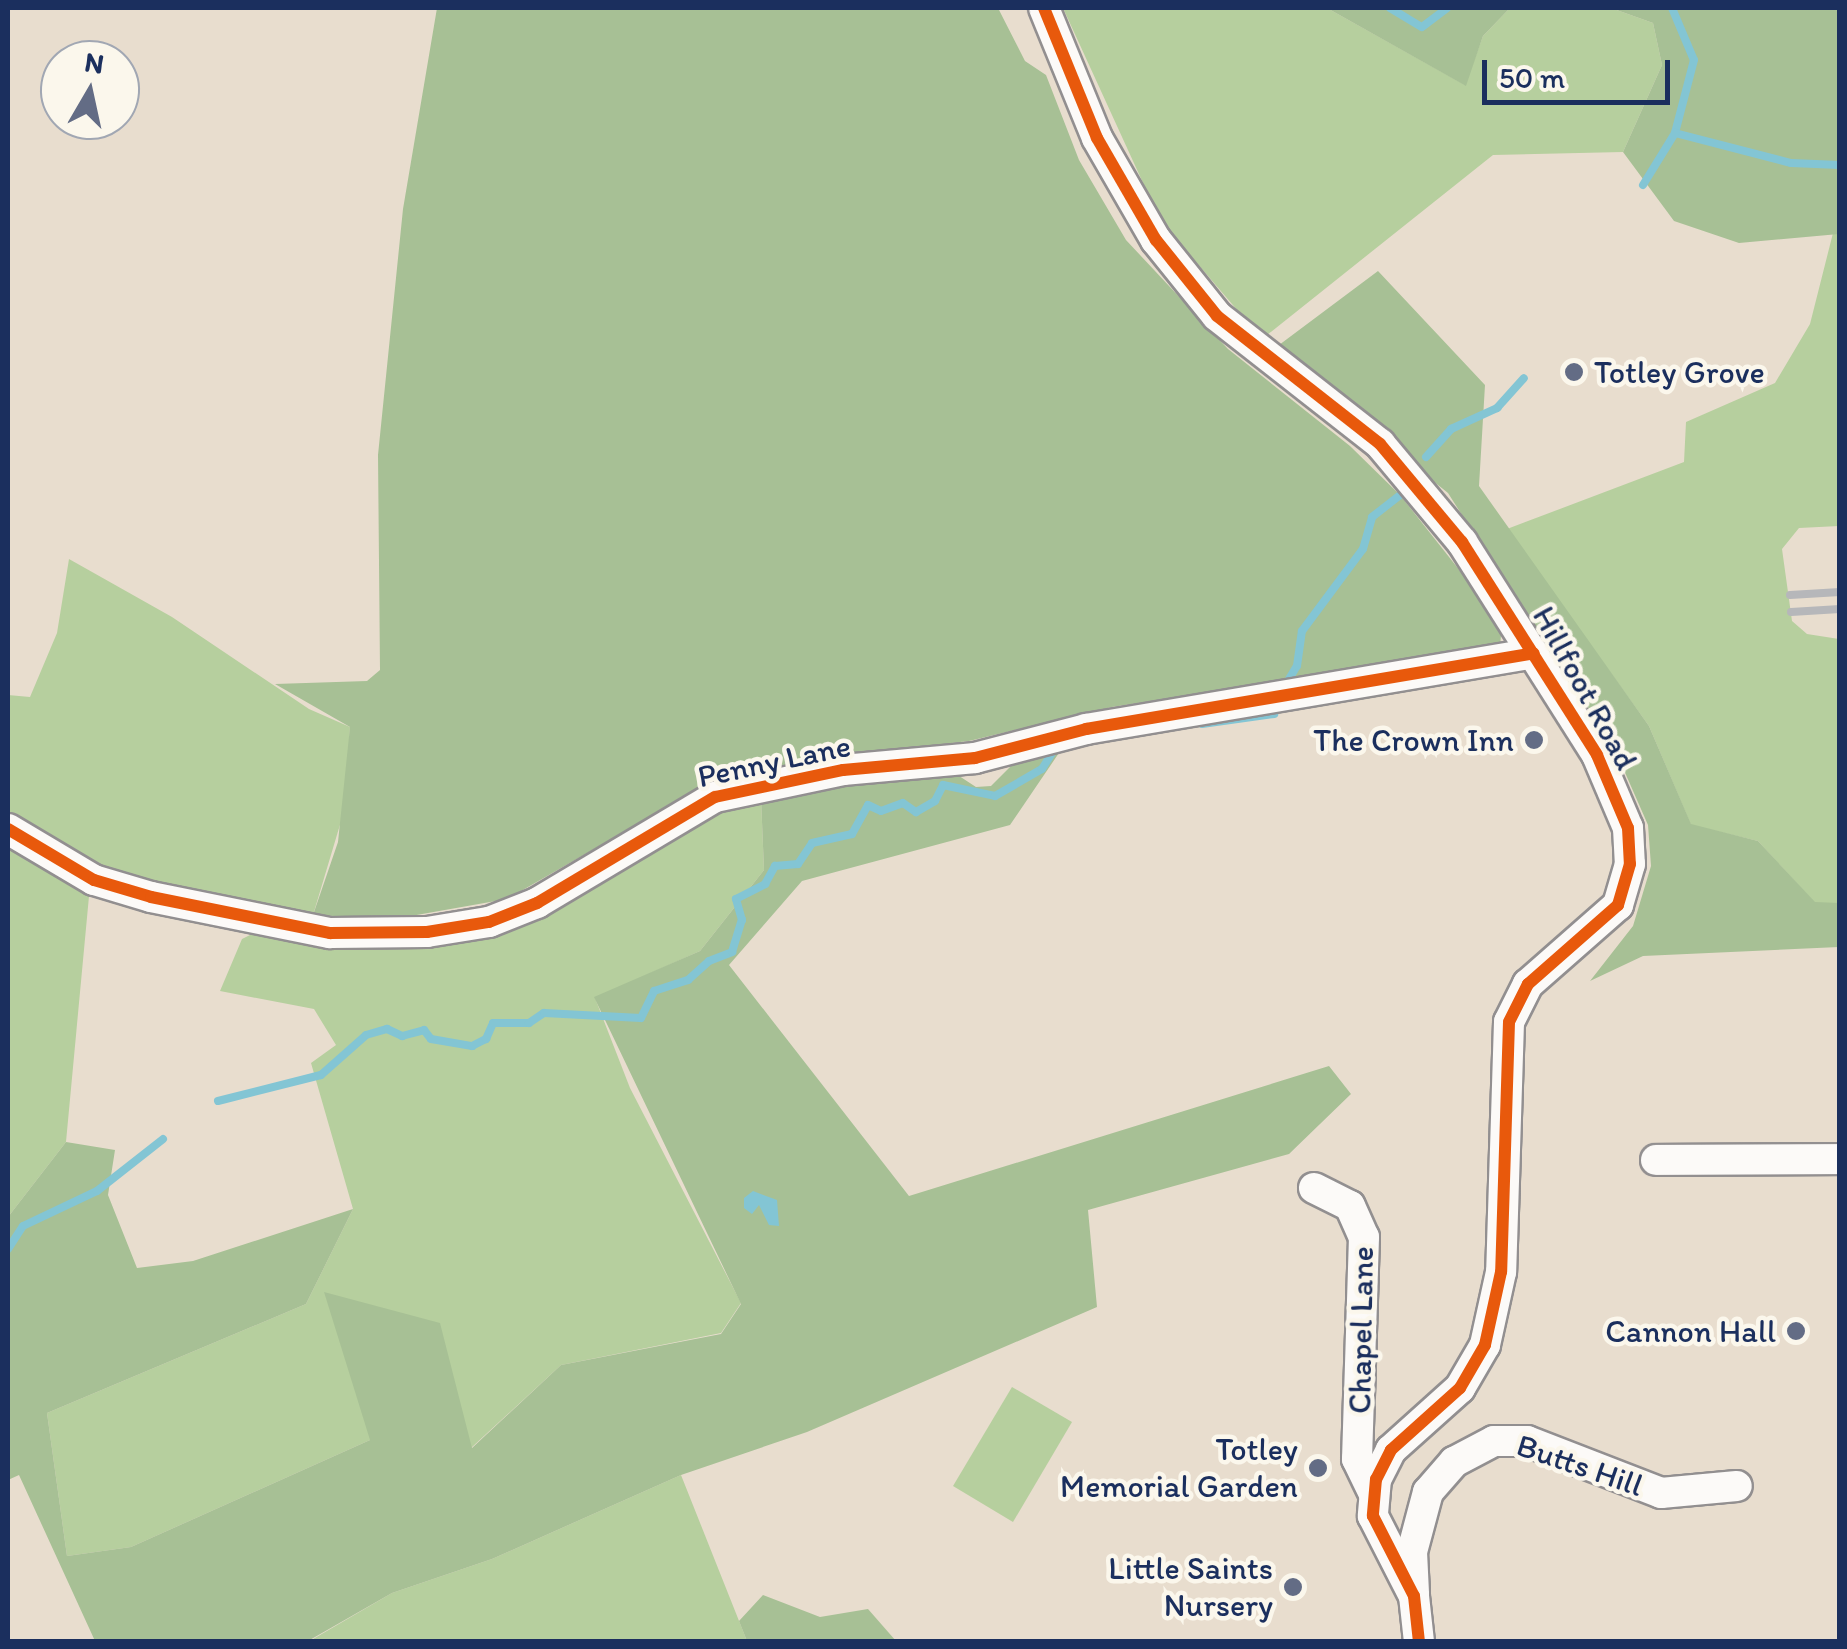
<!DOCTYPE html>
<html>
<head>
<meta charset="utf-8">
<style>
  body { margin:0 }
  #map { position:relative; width:1847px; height:1649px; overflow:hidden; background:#e8ddce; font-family:Itim,sans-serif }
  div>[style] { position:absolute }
  .green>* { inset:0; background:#b6cf9e }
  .forest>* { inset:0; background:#a7c095 }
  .water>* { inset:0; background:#83c5d4 }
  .stream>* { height:8px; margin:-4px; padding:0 4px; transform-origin:4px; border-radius:4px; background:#83c5d4 }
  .roads { filter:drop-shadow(2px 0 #928f90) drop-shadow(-2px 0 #928f90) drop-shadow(0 2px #928f90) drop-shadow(0 -2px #928f90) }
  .minor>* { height:30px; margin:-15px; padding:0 15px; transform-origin:15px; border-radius:15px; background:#fcfaf8 }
  .rail>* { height:8px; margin:-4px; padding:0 4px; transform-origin:4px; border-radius:4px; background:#b6b7ba }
  .cycleway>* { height:12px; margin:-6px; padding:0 6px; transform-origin:6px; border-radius:6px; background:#e8590c }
  .dots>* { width:28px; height:28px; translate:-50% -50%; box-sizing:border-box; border:5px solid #fbf7ec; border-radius:50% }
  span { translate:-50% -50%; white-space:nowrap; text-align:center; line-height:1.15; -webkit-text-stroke:9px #fbf7ec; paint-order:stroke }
  .poi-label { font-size:32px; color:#1b2f5e }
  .left { translate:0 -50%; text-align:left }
  .right { translate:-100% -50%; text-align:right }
  .street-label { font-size:32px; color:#1b2f5e }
  .frame { position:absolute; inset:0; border:10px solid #1b2f5e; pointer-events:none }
  .north { position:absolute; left:40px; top:40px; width:100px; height:100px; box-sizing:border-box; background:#fbf7ec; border:2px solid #a1a7b3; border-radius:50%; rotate:9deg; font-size:28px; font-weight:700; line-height:40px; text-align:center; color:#1b2f5e }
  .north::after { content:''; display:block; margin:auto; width:35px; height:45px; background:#636c85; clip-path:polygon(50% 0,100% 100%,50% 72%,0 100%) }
  .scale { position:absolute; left:1482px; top:60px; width:188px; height:45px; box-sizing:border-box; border:5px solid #1b2f5e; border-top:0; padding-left:12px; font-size:30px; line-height:35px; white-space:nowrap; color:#1b2f5e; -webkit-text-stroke:8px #fbf7ec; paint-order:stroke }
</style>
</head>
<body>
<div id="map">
  <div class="green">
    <div style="clip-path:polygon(1063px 8px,1327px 8px,1465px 85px,1483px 36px,1510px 8px,1611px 8px,1653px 23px,1662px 65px,1623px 152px,1493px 155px,1262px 339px,1160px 220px)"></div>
    <div style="clip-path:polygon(1833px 233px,1839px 234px,1839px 526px,1799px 528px,1782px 549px,1792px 621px,1807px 634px,1839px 639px,1839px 903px,1815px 903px,1758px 841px,1691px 825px,1649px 726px,1507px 529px,1684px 462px,1686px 422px,1775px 383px,1810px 324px)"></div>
    <div style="clip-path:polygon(69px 559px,172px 617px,309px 709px,350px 727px,345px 808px,313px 915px,159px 888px,85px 858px,8px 811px,8px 695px,30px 697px,57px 633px)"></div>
    <div style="clip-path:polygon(761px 798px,764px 870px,700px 951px,595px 998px,630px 1088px,741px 1303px,721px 1333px,561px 1365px,471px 1448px,370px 1440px,131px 1547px,67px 1556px,47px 1413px,306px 1304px,353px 1209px,311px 1063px,336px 1045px,314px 1009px,220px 991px,242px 939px,254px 933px,378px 948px,454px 942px,697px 816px)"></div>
    <div style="clip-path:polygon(8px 842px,89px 896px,66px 1142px,8px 1217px)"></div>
    <div style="clip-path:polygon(1012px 1387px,1072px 1422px,1013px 1522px,953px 1486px)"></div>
    <div style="clip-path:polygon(681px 1475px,747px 1641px,308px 1642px,392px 1593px,492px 1559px)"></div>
  </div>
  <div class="forest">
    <div style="clip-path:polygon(437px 8px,998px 8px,1025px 61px,1046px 75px,1079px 160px,1126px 240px,1228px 349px,1350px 446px,1400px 495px,1502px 624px,1500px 647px,1112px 707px,969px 741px,821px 758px,686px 796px,507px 899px,394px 919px,313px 915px,338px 842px,350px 727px,275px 684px,367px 681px,380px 670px,378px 455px,403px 209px)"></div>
    <div style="clip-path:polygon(1327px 8px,1510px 8px,1483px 36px,1466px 86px)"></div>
    <div style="clip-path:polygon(1611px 8px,1839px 8px,1839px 234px,1739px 243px,1674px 221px,1623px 152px,1662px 65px,1653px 23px)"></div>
    <div style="clip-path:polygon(1378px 271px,1485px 385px,1479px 486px,1649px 726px,1691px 824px,1758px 841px,1815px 902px,1839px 903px,1839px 947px,1643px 956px,1590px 981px,1633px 926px,1651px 866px,1648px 825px,1623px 768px,1448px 493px,1271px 351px)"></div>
    <div style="clip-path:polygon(1063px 747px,1010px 825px,802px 881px,729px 965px,909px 1196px,1329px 1066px,1351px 1094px,1289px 1154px,1088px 1210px,1097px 1307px,807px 1432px,681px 1475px,492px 1559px,392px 1593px,308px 1641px,95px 1641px,19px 1475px,8px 1480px,8px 1217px,66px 1142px,115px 1150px,108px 1195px,137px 1268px,193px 1261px,353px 1209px,306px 1304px,47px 1413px,67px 1556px,131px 1547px,370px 1440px,324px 1292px,440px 1323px,472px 1448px,561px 1365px,721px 1334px,741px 1304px,594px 997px,700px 951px,764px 870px,761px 798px,953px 772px,976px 787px,991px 786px,1020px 757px)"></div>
    <div style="clip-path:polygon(763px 1595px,820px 1617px,868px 1609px,896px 1641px,747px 1641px,739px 1621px)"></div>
  </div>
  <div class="water">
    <div style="clip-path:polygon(753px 1191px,777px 1200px,779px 1226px,769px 1225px,759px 1205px,752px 1214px,744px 1208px,744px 1198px)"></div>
  </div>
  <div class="stream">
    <div style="left:1390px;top:8px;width:37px;rotate:31deg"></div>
    <div style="left:1422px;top:27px;width:31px;rotate:-37deg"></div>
    <div style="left:1672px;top:8px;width:56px;rotate:67.1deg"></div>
    <div style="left:1694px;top:60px;width:75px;rotate:104.6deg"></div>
    <div style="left:1675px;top:133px;width:120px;rotate:14.5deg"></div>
    <div style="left:1791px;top:163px;width:49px;rotate:2.3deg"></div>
    <div style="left:1643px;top:185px;width:61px;rotate:-58.4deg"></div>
    <div style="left:1426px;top:457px;width:38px;rotate:-48deg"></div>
    <div style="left:1451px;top:429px;width:51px;rotate:-24.5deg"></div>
    <div style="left:1497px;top:408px;width:40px;rotate:-48deg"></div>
    <div style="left:1286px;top:684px;width:21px;rotate:-59deg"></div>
    <div style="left:1297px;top:666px;width:35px;rotate:-82deg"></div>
    <div style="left:1302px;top:631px;width:102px;rotate:-53.4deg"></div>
    <div style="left:1363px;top:549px;width:33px;rotate:-74deg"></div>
    <div style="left:1372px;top:517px;width:36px;rotate:-38deg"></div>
    <div style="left:1202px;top:724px;width:73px;rotate:-7.9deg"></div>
    <div style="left:218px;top:1101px;width:106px;rotate:-14.2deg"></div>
    <div style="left:321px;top:1075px;width:60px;rotate:-41.6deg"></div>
    <div style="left:366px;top:1035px;width:22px;rotate:-16deg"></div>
    <div style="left:387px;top:1029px;width:17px;rotate:25deg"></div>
    <div style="left:402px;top:1036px;width:23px;rotate:-15deg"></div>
    <div style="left:424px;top:1030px;width:11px;rotate:52deg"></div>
    <div style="left:431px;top:1039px;width:42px;rotate:9.7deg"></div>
    <div style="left:472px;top:1046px;width:16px;rotate:-27deg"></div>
    <div style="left:486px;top:1039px;width:17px;rotate:-66deg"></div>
    <div style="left:493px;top:1023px;width:36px"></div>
    <div style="left:529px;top:1023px;width:18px;rotate:-34deg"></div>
    <div style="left:544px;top:1013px;width:97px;rotate:3deg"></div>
    <div style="left:641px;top:1018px;width:30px;rotate:-64deg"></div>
    <div style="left:654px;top:991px;width:36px;rotate:-18deg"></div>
    <div style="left:688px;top:980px;width:28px;rotate:-42deg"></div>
    <div style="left:709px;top:961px;width:25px;rotate:-21deg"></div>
    <div style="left:732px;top:952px;width:34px;rotate:-73deg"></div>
    <div style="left:742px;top:920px;width:22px;rotate:-106deg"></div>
    <div style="left:736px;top:899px;width:33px;rotate:-27deg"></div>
    <div style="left:765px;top:884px;width:21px;rotate:-61deg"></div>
    <div style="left:775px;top:866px;width:23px;rotate:-5deg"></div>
    <div style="left:798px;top:864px;width:25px;rotate:-56deg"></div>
    <div style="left:812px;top:843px;width:41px;rotate:-12.7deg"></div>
    <div style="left:852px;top:834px;width:33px;rotate:-61deg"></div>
    <div style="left:868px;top:805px;width:14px;rotate:25deg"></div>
    <div style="left:881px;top:811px;width:23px;rotate:-20deg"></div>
    <div style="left:903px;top:803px;width:16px;rotate:35deg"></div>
    <div style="left:916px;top:812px;width:22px;rotate:-30deg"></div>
    <div style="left:935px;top:801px;width:18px;rotate:-63deg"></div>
    <div style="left:943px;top:785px;width:53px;rotate:11.9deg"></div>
    <div style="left:995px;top:796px;width:54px;rotate:-29.9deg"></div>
    <div style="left:1042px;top:769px;width:25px;rotate:-58deg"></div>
    <div style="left:8px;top:1249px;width:27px;rotate:-57deg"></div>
    <div style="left:23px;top:1226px;width:82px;rotate:-25.3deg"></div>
    <div style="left:97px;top:1191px;width:84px;rotate:-38.2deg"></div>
  </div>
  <div class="roads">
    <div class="minor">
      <div style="left:1044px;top:8px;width:140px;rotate:67.8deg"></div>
      <div style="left:1097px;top:138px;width:118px;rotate:60deg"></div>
      <div style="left:1156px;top:240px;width:97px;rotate:51.2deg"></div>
      <div style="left:1217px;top:316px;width:207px;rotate:38.1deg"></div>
      <div style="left:1380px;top:444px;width:128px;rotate:50.1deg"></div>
      <div style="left:1462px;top:542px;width:252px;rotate:57.6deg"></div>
      <div style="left:1597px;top:755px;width:79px;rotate:67deg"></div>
      <div style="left:1628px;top:828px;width:36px;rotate:87deg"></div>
      <div style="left:1630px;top:864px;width:43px;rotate:106.3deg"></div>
      <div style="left:1618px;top:905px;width:120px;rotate:138.7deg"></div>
      <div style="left:1528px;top:984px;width:42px;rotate:116.6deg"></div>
      <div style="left:1509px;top:1022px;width:250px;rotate:91.8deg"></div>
      <div style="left:1501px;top:1272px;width:75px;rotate:102.4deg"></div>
      <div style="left:1485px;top:1345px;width:50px;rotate:120.2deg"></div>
      <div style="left:1460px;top:1388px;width:93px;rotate:138.1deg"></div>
      <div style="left:1391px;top:1450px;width:33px;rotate:117deg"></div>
      <div style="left:1376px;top:1479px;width:37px;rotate:95deg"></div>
      <div style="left:1373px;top:1516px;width:90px;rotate:62.9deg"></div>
      <div style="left:1414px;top:1596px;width:46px;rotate:83.8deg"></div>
      <div style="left:8px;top:829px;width:100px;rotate:30.7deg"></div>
      <div style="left:94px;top:880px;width:59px;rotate:16.6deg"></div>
      <div style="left:151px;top:897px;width:183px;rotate:11.4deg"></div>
      <div style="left:330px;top:933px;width:97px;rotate:-0.6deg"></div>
      <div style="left:427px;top:932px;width:63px;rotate:-9.2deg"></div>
      <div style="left:489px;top:922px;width:52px;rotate:-21.6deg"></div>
      <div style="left:537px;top:903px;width:207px;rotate:-30.8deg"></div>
      <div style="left:715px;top:797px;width:131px;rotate:-11.9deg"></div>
      <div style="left:843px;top:770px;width:133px;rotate:-5.2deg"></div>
      <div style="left:975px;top:758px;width:115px;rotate:-14.6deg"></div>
      <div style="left:1086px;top:729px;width:454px;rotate:-9.6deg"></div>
      <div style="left:1656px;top:1160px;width:184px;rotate:-0.3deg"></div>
      <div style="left:1314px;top:1188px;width:40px;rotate:26.6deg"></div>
      <div style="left:1350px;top:1206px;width:34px;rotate:66deg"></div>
      <div style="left:1364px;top:1237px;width:222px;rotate:91.8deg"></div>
      <div style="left:1357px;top:1459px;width:39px;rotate:64deg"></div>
      <div style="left:1414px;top:1593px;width:41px;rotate:-92.8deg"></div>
      <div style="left:1412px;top:1552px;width:62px;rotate:-75.1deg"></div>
      <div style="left:1428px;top:1492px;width:40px;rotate:-49deg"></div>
      <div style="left:1454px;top:1462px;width:45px;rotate:-27.7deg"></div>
      <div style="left:1494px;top:1441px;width:33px"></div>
      <div style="left:1527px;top:1441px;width:144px;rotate:21.2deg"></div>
      <div style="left:1661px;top:1493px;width:76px;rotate:-5.3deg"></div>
    </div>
  </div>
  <div class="rail">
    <div style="left:1790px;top:595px;width:50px;rotate:-3.4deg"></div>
    <div style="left:1791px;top:612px;width:49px;rotate:-3.5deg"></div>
  </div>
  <div class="cycleway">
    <div style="left:1044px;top:8px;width:140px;rotate:67.8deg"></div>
    <div style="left:1097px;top:138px;width:118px;rotate:60deg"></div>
    <div style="left:1156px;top:240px;width:97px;rotate:51.2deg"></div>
    <div style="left:1217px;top:316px;width:207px;rotate:38.1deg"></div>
    <div style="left:1380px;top:444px;width:128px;rotate:50.1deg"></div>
    <div style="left:1462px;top:542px;width:252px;rotate:57.6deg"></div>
    <div style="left:1597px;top:755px;width:79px;rotate:67deg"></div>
    <div style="left:1628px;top:828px;width:36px;rotate:87deg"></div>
    <div style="left:1630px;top:864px;width:43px;rotate:106.3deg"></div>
    <div style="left:1618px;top:905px;width:120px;rotate:138.7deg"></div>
    <div style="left:1528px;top:984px;width:42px;rotate:116.6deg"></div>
    <div style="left:1509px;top:1022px;width:250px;rotate:91.8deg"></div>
    <div style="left:1501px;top:1272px;width:75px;rotate:102.4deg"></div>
    <div style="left:1485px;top:1345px;width:50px;rotate:120.2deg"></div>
    <div style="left:1460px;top:1388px;width:93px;rotate:138.1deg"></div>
    <div style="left:1391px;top:1450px;width:33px;rotate:117deg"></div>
    <div style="left:1376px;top:1479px;width:37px;rotate:95deg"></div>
    <div style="left:1373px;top:1516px;width:90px;rotate:62.9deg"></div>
    <div style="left:1414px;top:1596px;width:46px;rotate:83.8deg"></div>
    <div style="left:8px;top:829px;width:100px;rotate:30.7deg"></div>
    <div style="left:94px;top:880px;width:59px;rotate:16.6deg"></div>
    <div style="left:151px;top:897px;width:183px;rotate:11.4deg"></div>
    <div style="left:330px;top:933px;width:97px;rotate:-0.6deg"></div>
    <div style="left:427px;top:932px;width:63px;rotate:-9.2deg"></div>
    <div style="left:489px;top:922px;width:52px;rotate:-21.6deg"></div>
    <div style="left:537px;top:903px;width:207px;rotate:-30.8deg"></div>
    <div style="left:715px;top:797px;width:131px;rotate:-11.9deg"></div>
    <div style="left:843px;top:770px;width:133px;rotate:-5.2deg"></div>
    <div style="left:975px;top:758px;width:115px;rotate:-14.6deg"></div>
    <div style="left:1086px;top:729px;width:454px;rotate:-9.6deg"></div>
  </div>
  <div class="dots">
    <div style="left:1574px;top:372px;background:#636c85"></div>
    <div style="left:1534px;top:740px;background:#636c85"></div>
    <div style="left:1796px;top:1331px;background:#636c85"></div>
    <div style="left:1318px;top:1468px;background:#636c85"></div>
    <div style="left:1293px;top:1587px;background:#636c85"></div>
  </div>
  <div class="poi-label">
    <span class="left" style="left:1594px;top:372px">Totley Grove</span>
    <span class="right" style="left:1514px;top:740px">The Crown Inn</span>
    <span class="right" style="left:1776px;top:1331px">Cannon Hall</span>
    <span class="right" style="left:1298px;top:1468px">Totley<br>Memorial Garden</span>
    <span class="right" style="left:1273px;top:1587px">Little Saints<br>Nursery</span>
  </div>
  <div class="street-label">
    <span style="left:1585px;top:688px;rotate:61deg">Hillfoot Road</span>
    <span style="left:774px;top:761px;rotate:-12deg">Penny Lane</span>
    <span style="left:1361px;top:1330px;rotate:-89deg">Chapel Lane</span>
    <span style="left:1580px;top:1465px;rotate:19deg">Butts Hill</span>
  </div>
  <div class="frame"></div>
  <div class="north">N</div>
  <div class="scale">50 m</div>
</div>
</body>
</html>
